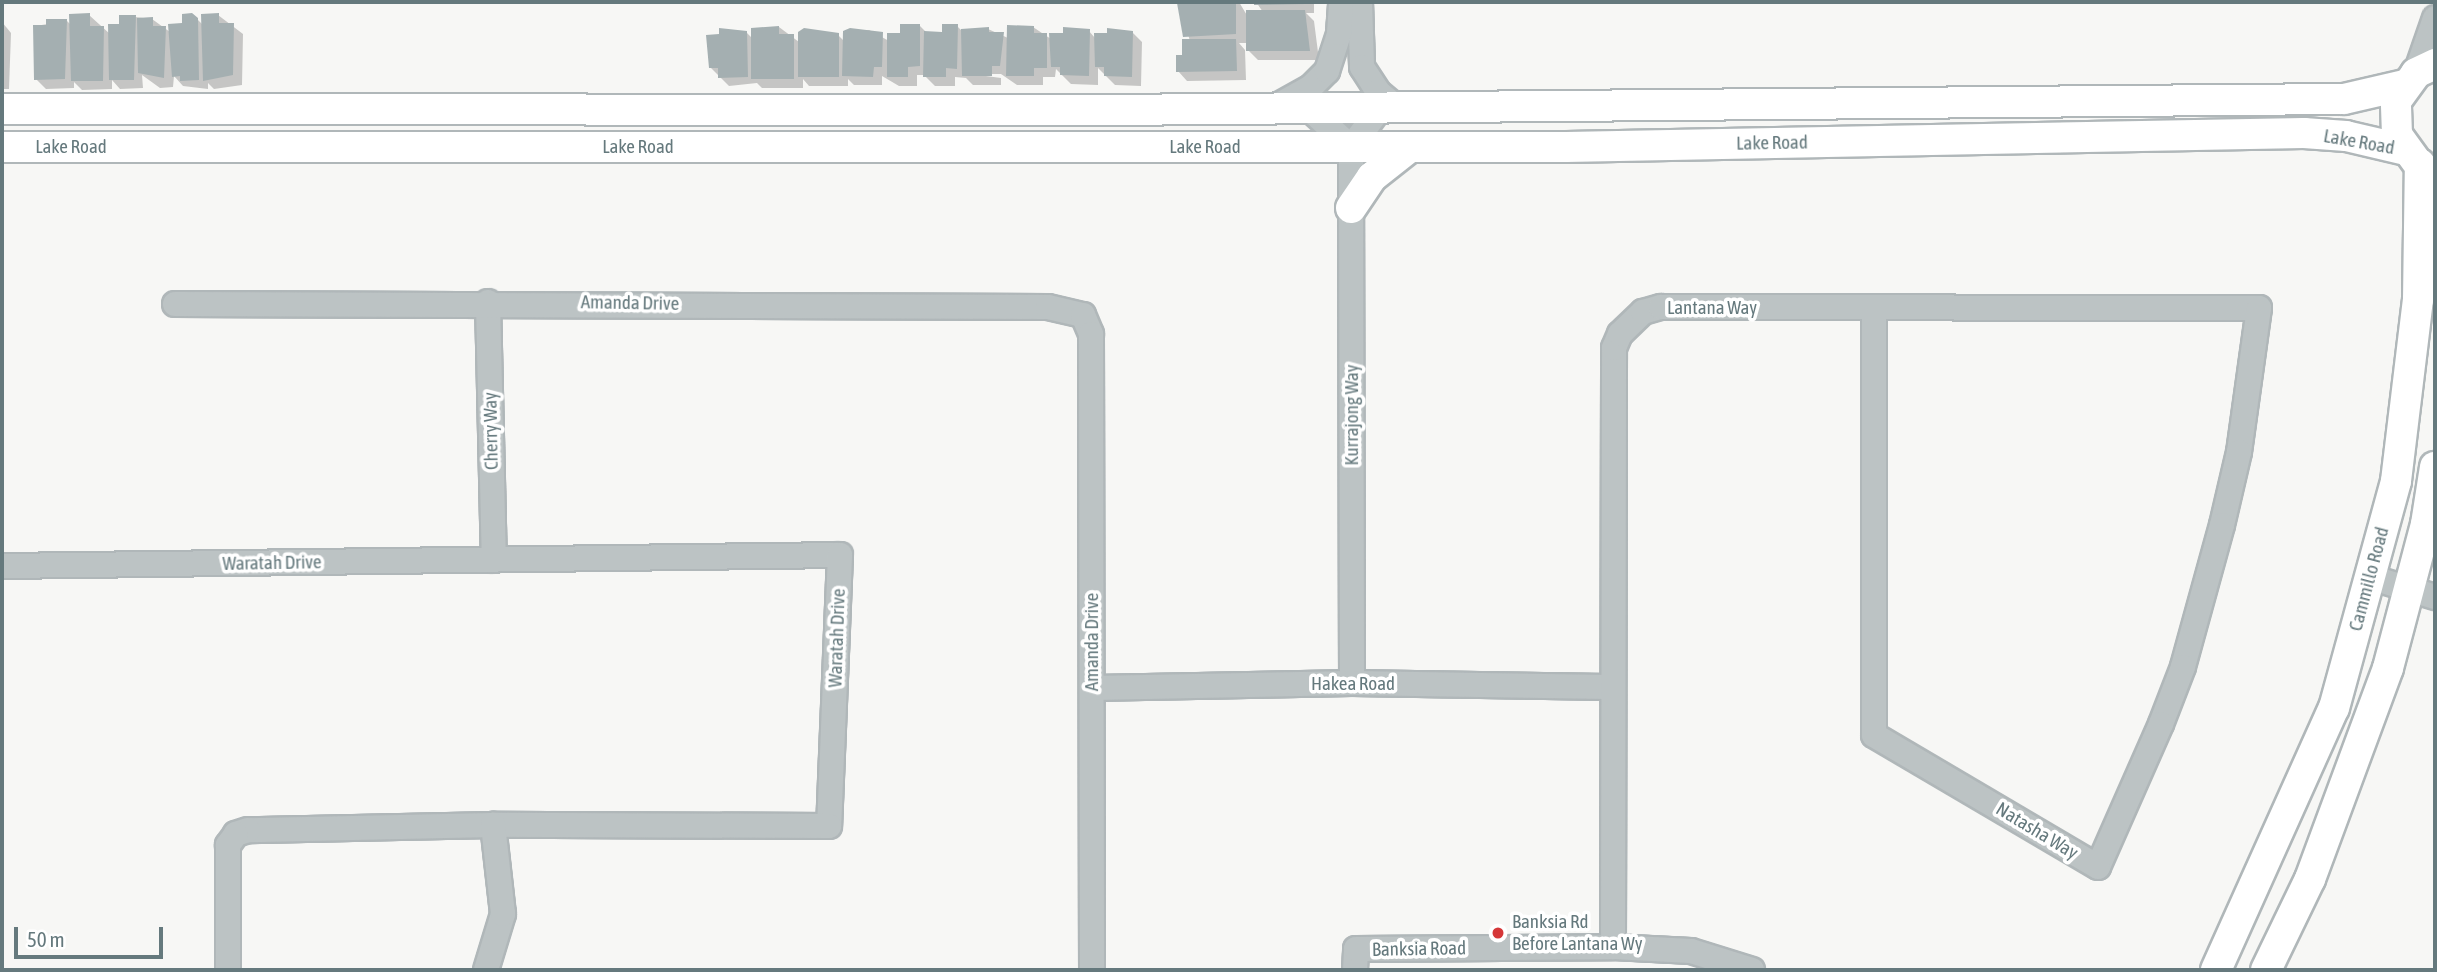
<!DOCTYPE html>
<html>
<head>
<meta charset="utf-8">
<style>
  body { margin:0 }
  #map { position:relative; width:2437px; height:972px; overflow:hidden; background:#f7f7f5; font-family:"Asap Condensed",sans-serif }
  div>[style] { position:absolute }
  .shadow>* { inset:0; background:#0003 }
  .building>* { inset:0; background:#a4afb1 }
  .roads { filter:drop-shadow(2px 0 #b0b7b9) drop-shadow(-2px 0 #b0b7b9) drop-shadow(0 2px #b0b7b9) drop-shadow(0 -2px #b0b7b9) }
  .minor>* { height:24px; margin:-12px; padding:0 12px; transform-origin:12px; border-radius:12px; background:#bcc3c4 }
  .major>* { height:30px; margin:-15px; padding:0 15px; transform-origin:15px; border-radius:15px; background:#fff }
  .dots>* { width:19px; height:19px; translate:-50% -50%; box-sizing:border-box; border:4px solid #fff; border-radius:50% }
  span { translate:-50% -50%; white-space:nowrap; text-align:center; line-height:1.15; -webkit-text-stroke:7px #fff; paint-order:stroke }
  .street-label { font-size:19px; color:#65797d }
  .poi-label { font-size:19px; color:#65797d }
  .left { translate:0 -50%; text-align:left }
  .frame { position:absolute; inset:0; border:4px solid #65797d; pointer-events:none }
  .scale { position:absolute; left:14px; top:927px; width:149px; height:32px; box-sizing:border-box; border:4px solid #65797d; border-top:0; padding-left:9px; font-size:21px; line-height:24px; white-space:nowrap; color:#65797d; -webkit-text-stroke:5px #fff; paint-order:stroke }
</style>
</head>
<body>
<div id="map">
  <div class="shadow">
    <div style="clip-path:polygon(1178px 2px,1239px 2px,1248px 17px,1263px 12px,1256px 2px,1314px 2px,1314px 13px,1306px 13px,1314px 21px,1319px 60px,1258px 60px,1248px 50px,1248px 43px,1239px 43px,1245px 50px,1246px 80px,1187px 81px,1178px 71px,1190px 41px)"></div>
    <div style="clip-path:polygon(89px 15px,110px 34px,135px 17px,152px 19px,170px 32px,197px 19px,203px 25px,218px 15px,243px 34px,242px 85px,214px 89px,208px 83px,208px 89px,183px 86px,174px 76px,173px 87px,160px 88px,142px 75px,143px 88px,120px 89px,112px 80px,112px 89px,82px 90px,74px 82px,74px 88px,46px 89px,36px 79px,35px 26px,67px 21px,71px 25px)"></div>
    <div style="clip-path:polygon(2px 22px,11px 33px,9px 89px,2px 89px)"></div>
    <div style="clip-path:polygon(920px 26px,927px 33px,944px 33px,957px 26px,962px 31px,988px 29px,1008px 38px,1033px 27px,1051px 39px,1089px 31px,1095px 38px,1132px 32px,1142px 42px,1141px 86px,1115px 85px,1098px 68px,1098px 85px,1071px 84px,1056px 69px,1055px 77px,1043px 77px,1043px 85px,1017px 85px,1001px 74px,971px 74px,1001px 78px,1001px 85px,973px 85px,966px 78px,955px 77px,955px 86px,935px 86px,924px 75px,917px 75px,917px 86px,899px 86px,882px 76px,882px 85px,854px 85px,848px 79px,848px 86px,809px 86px,803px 79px,803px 88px,762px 88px,757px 83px,729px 86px,711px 68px,746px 32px,752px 38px,779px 27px,799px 42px,838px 35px,844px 41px,844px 33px,869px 30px,889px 41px)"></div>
  </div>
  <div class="building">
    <div style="clip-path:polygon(1254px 2px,1305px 2px,1305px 4px,1254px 5px)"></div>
    <div style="clip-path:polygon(1177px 3px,1236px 3px,1236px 34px,1183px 37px)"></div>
    <div style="clip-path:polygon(1246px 10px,1305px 10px,1310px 51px,1246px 51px)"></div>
    <div style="clip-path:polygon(90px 13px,90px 26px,104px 26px,103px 81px,71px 81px,69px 14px)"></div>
    <div style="clip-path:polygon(192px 13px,198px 18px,199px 80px,180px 81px,180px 76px,172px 77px,168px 24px,182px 23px,182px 14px)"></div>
    <div style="clip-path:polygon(219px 13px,219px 23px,234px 23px,233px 75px,203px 81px,201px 14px)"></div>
    <div style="clip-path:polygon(119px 15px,136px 15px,134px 80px,109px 80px,108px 24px,119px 24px)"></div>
    <div style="clip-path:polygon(153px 17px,153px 26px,166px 26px,164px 78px,138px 73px,137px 18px)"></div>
    <div style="clip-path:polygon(46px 19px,67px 19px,65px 79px,34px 80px,33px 25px,46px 25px)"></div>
    <div style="clip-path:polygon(900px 24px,920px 24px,920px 66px,908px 67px,908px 77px,887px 77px,887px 33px,900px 33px)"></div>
    <div style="clip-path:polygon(942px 24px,958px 24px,957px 69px,946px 68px,946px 77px,923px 77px,924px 31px,942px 32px)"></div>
    <div style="clip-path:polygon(1007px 25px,1034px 26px,1034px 33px,1047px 33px,1047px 68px,1034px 68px,1034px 76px,1006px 76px)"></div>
    <div style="clip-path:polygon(779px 26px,779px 34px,794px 34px,794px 79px,751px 79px,751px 28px)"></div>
    <div style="clip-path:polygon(989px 27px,989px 32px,1004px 32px,1000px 66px,992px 66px,992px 76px,962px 76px,961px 29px)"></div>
    <div style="clip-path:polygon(1063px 27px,1090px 29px,1089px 76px,1060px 75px,1060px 67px,1051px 67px,1049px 33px,1063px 33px)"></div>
    <div style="clip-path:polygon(719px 28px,747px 31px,748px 77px,718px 78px,718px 68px,709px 68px,706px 35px,719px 34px)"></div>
    <div style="clip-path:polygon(804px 28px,839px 33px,839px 77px,798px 77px,798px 32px)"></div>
    <div style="clip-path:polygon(850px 28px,883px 32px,882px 67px,874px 67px,873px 77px,842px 76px,843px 31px)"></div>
    <div style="clip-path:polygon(1107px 28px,1133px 31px,1132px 77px,1104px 76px,1104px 67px,1095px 67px,1094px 33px,1107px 33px)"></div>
    <div style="clip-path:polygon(1182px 39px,1236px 39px,1237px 71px,1176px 72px,1176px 55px,1182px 55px)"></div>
  </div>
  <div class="roads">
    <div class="minor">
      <div style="left:1360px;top:2px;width:65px;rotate:88.2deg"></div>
      <div style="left:1362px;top:67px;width:30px;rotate:57deg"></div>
      <div style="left:1378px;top:92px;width:23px;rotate:40deg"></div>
      <div style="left:2416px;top:73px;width:58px;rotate:-70.9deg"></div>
      <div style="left:1305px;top:105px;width:62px;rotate:42.4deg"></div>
      <div style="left:1277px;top:106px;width:39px;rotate:-29deg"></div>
      <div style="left:1311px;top:87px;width:23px;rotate:-45deg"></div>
      <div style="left:1327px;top:71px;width:40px;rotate:-72deg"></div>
      <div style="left:1339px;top:33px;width:31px;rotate:-86deg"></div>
      <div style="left:488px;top:302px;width:258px;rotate:88.7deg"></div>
      <div style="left:175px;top:304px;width:873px;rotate:0.2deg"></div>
      <div style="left:1048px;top:307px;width:36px;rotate:13deg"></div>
      <div style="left:1083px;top:315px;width:21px;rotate:67deg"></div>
      <div style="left:1091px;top:334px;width:636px;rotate:89.91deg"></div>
      <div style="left:2px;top:566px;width:838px;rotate:-0.75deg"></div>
      <div style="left:840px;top:555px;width:271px;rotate:92.3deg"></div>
      <div style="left:829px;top:826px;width:336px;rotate:-179.8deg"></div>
      <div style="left:493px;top:825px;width:245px;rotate:178.8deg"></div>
      <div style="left:248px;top:830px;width:13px;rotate:162deg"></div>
      <div style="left:236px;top:834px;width:14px;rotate:126deg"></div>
      <div style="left:228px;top:845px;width:125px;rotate:90deg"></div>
      <div style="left:2370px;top:577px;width:68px;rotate:17.1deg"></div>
      <div style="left:1352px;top:683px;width:536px;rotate:-90.11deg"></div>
      <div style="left:1351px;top:147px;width:50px;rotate:-53.1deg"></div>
      <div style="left:1093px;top:688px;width:259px;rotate:-1.1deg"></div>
      <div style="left:1352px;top:683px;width:261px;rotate:0.9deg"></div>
      <div style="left:1613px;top:947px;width:599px;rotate:-89.9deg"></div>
      <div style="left:1614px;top:348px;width:15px;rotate:-67deg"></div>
      <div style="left:1620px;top:334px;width:32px;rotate:-44deg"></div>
      <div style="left:1643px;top:312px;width:19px;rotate:-16deg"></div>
      <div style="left:1661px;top:307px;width:598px;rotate:0.1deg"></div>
      <div style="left:2259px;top:308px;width:145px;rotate:97.9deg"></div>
      <div style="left:2239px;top:452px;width:75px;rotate:103.1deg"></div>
      <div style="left:2222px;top:525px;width:147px;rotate:105.4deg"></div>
      <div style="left:2183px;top:667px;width:61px;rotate:111.1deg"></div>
      <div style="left:2161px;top:724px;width:156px;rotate:113.8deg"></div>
      <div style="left:2098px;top:867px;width:260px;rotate:-149.5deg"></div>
      <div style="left:1874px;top:735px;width:426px;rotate:-90deg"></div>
      <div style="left:486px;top:970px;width:59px;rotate:-73.1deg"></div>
      <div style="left:503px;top:914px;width:90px;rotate:-96.4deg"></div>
      <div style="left:1355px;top:970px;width:21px;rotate:-87deg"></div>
      <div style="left:1356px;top:949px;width:257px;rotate:-0.4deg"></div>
      <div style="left:1613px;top:947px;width:78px;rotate:2.9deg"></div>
      <div style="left:1691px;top:951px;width:64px;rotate:17.3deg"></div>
    </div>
    <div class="major">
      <div style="left:2px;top:109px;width:1105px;rotate:0.05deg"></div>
      <div style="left:1107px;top:110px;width:1237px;rotate:-0.51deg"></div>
      <div style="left:2344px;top:99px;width:62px;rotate:-13.1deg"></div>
      <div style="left:2px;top:147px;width:1564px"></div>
      <div style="left:1566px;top:147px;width:738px;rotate:-1.09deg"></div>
      <div style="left:2304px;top:133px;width:42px;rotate:4.1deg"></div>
      <div style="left:2346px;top:136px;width:62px;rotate:13.1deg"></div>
      <div style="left:2416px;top:161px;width:32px;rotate:-126deg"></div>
      <div style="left:2397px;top:135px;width:34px;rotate:-92deg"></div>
      <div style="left:2396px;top:101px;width:34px;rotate:-54deg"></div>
      <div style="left:2416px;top:73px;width:21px;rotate:-25deg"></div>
      <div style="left:1351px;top:208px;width:37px;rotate:-56deg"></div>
      <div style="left:1372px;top:177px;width:48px;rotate:-38.3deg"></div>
      <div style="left:2216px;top:970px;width:287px;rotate:-65.8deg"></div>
      <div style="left:2334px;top:708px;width:235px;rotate:-74.7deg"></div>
      <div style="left:2396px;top:481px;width:182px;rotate:-83.1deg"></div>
      <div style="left:2418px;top:300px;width:136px;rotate:-89.2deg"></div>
      <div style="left:2266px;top:970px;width:101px;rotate:-64.2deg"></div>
      <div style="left:2310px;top:879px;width:225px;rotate:-69.7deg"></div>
      <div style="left:2388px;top:668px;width:149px;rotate:-75.2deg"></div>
      <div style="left:2426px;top:524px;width:58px;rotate:-81deg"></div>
    </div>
  </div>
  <div class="dots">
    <div style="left:1498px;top:933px;background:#d53738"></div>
  </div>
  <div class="street-label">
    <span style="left:2359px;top:142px;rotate:10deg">Lake Road</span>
    <span style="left:1772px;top:143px;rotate:-1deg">Lake Road</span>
    <span style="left:71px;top:147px">Lake Road</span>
    <span style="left:638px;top:147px">Lake Road</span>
    <span style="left:1205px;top:147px">Lake Road</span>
    <span style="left:630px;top:303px;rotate:1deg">Amanda Drive</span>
    <span style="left:1712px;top:308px">Lantana Way</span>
    <span style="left:1352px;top:415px;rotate:-90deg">Kurrajong Way</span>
    <span style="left:491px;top:431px;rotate:-91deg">Cherry Way</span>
    <span style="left:272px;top:563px;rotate:-1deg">Waratah Drive</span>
    <span style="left:2369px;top:579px;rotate:-75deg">Cammillo Road</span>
    <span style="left:837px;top:638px;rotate:-88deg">Waratah Drive</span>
    <span style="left:1092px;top:642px;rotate:-90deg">Amanda Drive</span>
    <span style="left:1353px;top:684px">Hakea Road</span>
    <span style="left:2037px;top:831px;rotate:31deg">Natasha Way</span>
    <span style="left:1419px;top:949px;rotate:-1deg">Banksia Road</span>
  </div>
  <div class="poi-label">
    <span class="left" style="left:1512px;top:933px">Banksia Rd<br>Before Lantana Wy</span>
  </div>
  <div class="frame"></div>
  <div class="scale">50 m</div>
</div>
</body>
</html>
